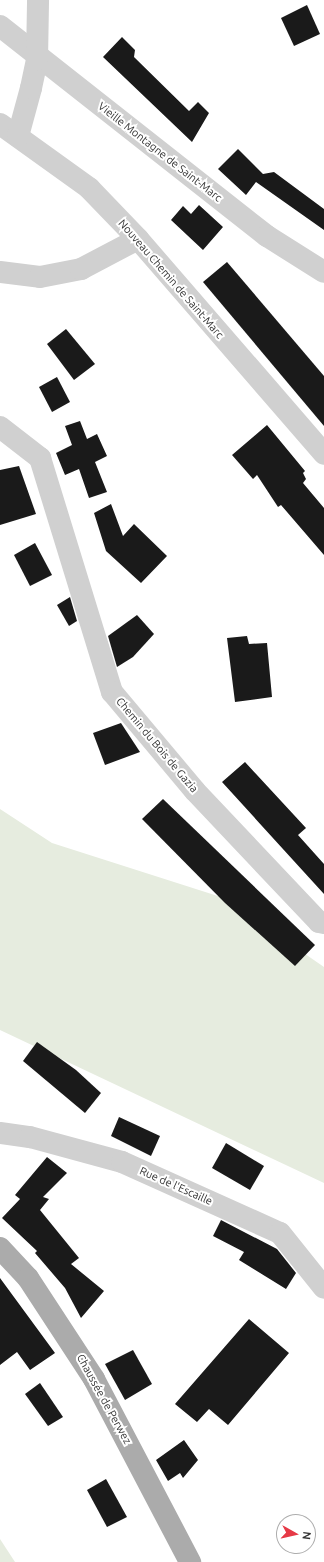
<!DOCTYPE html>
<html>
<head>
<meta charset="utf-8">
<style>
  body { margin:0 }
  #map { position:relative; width:324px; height:1562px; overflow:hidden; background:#fff; font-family:Ubuntu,sans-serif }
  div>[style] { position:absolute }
  .green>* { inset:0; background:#e6ecdf }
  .building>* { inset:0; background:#1a1a1a }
  .minor>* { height:22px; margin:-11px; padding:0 11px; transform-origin:11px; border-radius:11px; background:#d0d0d0 }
  .major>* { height:22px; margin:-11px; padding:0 11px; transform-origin:11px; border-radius:11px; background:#ababab }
  .minor-bridge>* { height:22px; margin:-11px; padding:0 11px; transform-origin:11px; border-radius:11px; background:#d0d0d0 }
  span { translate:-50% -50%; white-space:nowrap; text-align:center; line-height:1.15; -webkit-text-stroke:4px #fff; paint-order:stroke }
  .street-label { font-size:11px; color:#333 }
  .north { position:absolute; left:276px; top:1514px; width:40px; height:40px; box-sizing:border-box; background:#fff; border:1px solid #adadad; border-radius:50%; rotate:98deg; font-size:11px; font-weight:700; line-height:16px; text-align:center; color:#333 }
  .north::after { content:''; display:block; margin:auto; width:14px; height:18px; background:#e63946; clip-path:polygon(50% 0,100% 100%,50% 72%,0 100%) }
</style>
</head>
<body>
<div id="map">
  <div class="green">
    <div style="clip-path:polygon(0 809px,52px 843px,224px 898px,324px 967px,324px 1183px,0 1030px)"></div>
    <div style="clip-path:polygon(0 1539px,15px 1562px,0 1562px)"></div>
  </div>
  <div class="building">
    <div style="clip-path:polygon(307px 5px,320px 34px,294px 46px,281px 18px)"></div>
    <div style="clip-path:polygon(122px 37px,135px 50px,134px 57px,189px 111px,198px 102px,209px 113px,192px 142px,103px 57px)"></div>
    <div style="clip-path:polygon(238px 149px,263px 174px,274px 172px,324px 209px,324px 230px,256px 182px,246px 195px,218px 169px)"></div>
    <div style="clip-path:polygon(199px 205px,223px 227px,203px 250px,171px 220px,183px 206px,191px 214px)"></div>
    <div style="clip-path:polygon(227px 262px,324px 376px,324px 426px,203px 282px)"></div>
    <div style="clip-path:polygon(66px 329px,95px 364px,74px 380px,47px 344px)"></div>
    <div style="clip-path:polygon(57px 377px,70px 402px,52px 412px,39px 387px)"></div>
    <div style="clip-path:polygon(80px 421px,87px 439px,97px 434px,107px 456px,95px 462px,107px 492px,89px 498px,79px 469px,65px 475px,56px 453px,72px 445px,65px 426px)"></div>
    <div style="clip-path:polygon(267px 425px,305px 471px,303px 473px,306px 479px,303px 483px,324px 508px,324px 555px,281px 505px,278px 507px,257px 475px,253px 479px,232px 455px)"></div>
    <div style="clip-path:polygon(19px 466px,36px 514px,0 525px,0 470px)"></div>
    <div style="clip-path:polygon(111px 504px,123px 536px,134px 524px,167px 556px,141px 583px,106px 551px,94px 513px)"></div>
    <div style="clip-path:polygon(35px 543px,52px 575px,30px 586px,14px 555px)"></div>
    <div style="clip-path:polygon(70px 597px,77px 621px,69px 626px,57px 605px)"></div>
    <div style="clip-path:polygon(137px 615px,154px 634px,133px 657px,117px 667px,108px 636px)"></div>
    <div style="clip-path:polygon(247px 636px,249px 644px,267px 643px,272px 697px,235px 702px,227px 638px)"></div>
    <div style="clip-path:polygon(121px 723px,140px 752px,105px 765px,93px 733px)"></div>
    <div style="clip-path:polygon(245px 762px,306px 828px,298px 835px,324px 864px,324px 894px,222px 782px)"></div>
    <div style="clip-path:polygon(163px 799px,315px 945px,295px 966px,225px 903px,142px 819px)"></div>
    <div style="clip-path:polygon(37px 1042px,76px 1070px,101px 1093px,85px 1113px,23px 1061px)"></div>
    <div style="clip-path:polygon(119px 1117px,160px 1136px,151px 1156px,111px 1136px)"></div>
    <div style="clip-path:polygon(226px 1143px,264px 1166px,250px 1190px,212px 1168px)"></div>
    <div style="clip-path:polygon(47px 1157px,67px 1173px,43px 1197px,49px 1199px,40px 1210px,79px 1258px,71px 1264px,104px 1291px,81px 1318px,65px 1288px,35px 1253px,37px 1251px,2px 1218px,20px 1199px,15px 1195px)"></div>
    <div style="clip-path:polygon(221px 1220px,277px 1249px,296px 1273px,286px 1289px,239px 1260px,244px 1252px,213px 1236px)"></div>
    <div style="clip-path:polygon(0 1278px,55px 1353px,30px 1370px,17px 1352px,0 1365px)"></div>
    <div style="clip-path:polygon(249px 1319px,289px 1353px,228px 1425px,209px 1409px,197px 1422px,175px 1404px)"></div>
    <div style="clip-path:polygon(133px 1350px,152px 1384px,125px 1400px,105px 1364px)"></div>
    <div style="clip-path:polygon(40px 1383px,63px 1417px,48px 1426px,25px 1394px)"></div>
    <div style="clip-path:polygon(184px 1440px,198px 1460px,183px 1478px,180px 1473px,168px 1481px,156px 1460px)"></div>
    <div style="clip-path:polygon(106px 1479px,127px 1517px,107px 1527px,87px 1490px)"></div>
  </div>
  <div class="minor">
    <div style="left:0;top:26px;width:340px;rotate:38.2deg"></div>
    <div style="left:267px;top:236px;width:67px;rotate:32.3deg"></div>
    <div style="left:0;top:124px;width:110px;rotate:35.7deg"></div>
    <div style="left:89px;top:188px;width:71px;rotate:46.1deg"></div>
    <div style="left:138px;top:239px;width:284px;rotate:49.1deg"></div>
    <div style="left:18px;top:136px;width:50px;rotate:-74.8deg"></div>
    <div style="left:0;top:272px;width:40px;rotate:7.1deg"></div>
    <div style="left:40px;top:277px;width:42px;rotate:-11deg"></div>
    <div style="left:81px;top:269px;width:64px;rotate:-27.8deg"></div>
    <div style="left:0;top:427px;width:51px;rotate:37.8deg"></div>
    <div style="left:40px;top:458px;width:245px;rotate:72.9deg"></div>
    <div style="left:112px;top:692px;width:129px;rotate:50deg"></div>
    <div style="left:195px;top:791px;width:180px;rotate:46.6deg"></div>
    <div style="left:319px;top:922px;width:5px;rotate:11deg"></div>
    <div style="left:0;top:1133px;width:30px;rotate:8deg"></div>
    <div style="left:30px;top:1137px;width:95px;rotate:15.2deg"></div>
    <div style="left:122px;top:1162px;width:173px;rotate:24.2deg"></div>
    <div style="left:280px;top:1233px;width:70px;rotate:51.3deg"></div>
  </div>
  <div class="major">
    <div style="left:0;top:1248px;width:41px;rotate:47deg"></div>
    <div style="left:28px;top:1278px;width:121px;rotate:56.8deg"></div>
    <div style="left:94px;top:1379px;width:207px;rotate:62.3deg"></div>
  </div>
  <div class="minor-bridge">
    <div style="left:31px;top:88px;width:29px;rotate:-78deg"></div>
    <div style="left:37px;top:60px;width:60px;rotate:-89deg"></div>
  </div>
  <div class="street-label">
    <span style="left:160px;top:152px;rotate:38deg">Vieille Montagne de Saint-Marc</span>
    <span style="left:171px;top:279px;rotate:49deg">Nouveau Chemin de Saint-Marc</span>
    <span style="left:157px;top:745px;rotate:50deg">Chemin du Bois de Gazia</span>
    <span style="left:176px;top:1186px;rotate:24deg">Rue de l'Escaille</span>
    <span style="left:104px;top:1399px;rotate:61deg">Chaussée de Perwez</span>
  </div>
  <div class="north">N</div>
</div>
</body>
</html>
